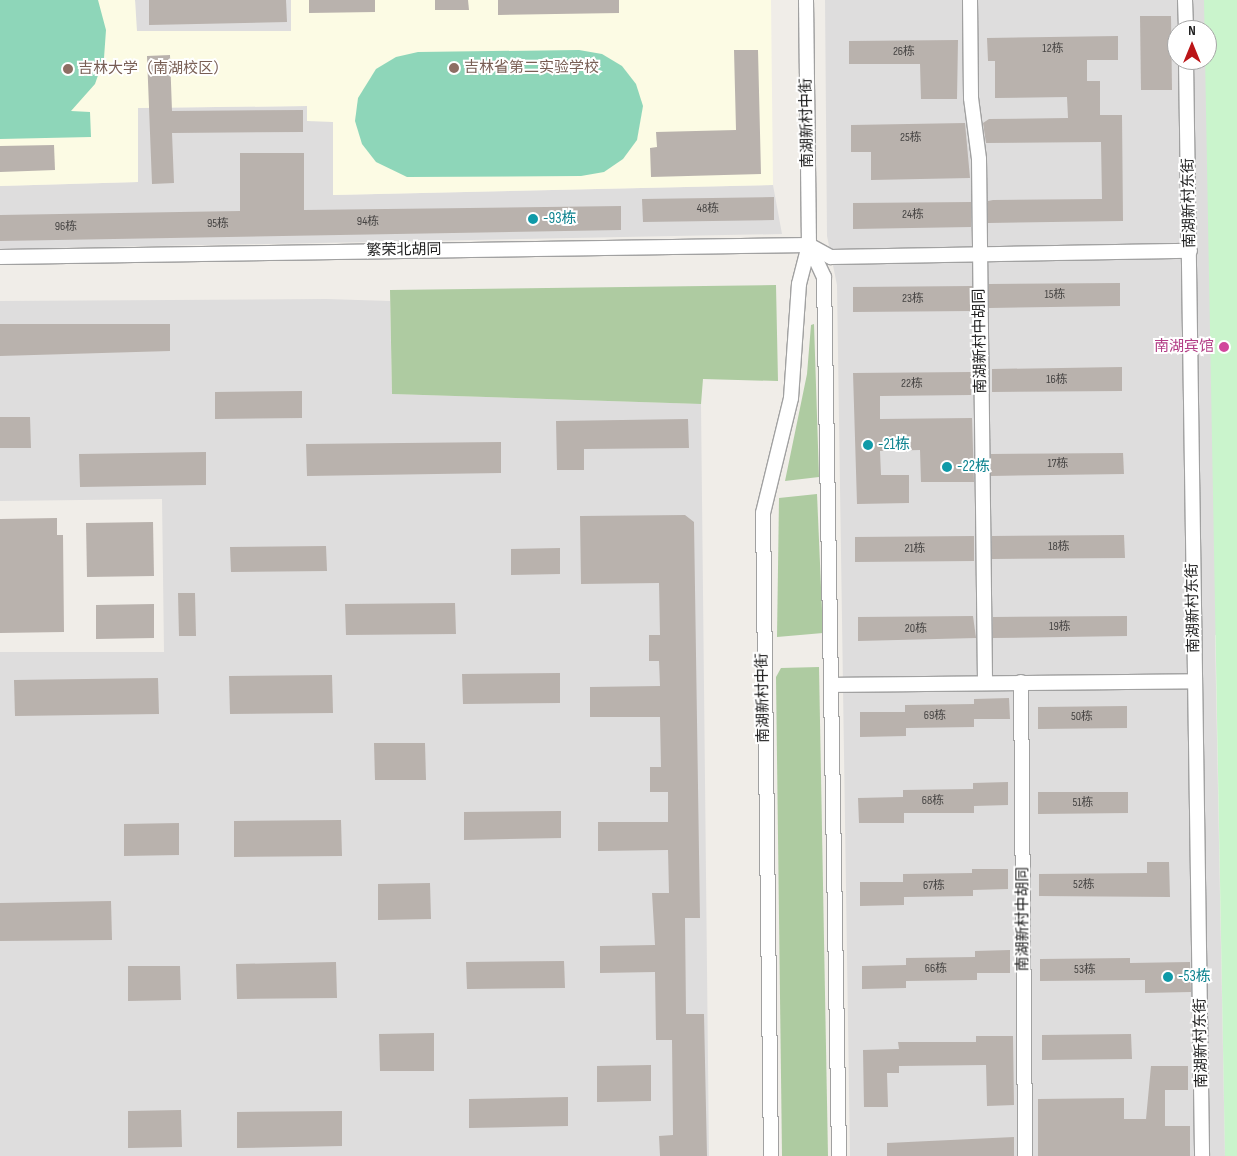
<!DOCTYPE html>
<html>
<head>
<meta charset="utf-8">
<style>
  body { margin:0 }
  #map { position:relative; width:1237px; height:1156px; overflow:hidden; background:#f0ede8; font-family:"Sofia Sans Condensed","Noto Sans SC",sans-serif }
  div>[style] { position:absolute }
  .residential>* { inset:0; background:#dedddd }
  .education>* { inset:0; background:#fcfbe4 }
  .forest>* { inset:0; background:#aecba1 }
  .park>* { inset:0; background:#caf4cc }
  .pitch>* { inset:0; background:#8ed6b9 }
  .building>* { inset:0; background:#b9b2ad }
  .roads { filter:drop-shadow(1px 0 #a1a1a1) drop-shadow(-1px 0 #a1a1a1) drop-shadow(0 1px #a1a1a1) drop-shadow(0 -1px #a1a1a1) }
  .minor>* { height:14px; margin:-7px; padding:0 7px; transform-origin:7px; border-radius:7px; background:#fff }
  .dots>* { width:14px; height:14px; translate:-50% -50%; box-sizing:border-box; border:2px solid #fff; border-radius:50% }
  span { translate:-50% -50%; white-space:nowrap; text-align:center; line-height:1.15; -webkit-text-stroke:4px #fff; paint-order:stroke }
  .number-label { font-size:12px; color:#464443 }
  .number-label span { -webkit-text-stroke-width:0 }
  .education-label { font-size:15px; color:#785e54 }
  .left { translate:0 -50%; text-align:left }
  .street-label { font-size:15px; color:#202020 }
  .culture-label { font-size:15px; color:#0d838f }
  .hotel-label { font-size:15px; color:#b23c85 }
  .right { translate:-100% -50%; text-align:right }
  .north { position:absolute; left:1167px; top:20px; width:50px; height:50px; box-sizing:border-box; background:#fff; border:1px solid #a6a6a6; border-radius:50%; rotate:0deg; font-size:14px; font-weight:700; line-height:20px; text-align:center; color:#202020 }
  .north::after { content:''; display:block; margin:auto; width:18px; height:22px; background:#bb1518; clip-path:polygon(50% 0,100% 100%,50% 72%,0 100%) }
</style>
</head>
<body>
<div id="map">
  <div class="residential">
    <div style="clip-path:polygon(135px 0,291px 0,291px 31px,136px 31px)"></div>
    <div style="clip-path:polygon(evenodd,825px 0,1237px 0,1237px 635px,1215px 635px,1225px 1156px,850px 1156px,837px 285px,827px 236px,825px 0,1177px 30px,1207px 30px,1207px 60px,1177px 60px,1177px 30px)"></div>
    <div style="clip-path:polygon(307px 106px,333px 122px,334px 195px,773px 185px,782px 234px,0 249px,0 186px,138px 182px,138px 108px)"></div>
    <div style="clip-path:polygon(326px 299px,390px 301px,392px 394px,701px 404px,709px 1156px,0 1156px,0 652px,164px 652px,162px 499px,0 501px,0 301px)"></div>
  </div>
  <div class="education">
    <div style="clip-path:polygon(0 0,135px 0,137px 31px,291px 31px,291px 0,771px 0,773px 185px,333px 195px,333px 122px,307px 121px,307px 106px,138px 108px,138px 182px,0 186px)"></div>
  </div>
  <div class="forest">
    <div style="clip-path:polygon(776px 285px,778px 381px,703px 379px,701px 404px,392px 394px,390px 290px)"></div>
    <div style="clip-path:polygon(814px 324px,819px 477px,785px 481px,807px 374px,811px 325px)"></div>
    <div style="clip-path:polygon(817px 494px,823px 633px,777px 637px,779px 498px)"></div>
    <div style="clip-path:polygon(819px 667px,828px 1156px,782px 1156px,776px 677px,781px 668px)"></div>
  </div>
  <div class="park">
    <div style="clip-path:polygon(1204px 0,1237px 0,1237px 1156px,1225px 1156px)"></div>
  </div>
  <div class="pitch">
    <div style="clip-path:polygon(0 0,98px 0,106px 30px,104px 58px,95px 84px,71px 111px,90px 112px,91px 137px,0 139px)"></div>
    <div style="clip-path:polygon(579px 50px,602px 54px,622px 66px,636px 84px,643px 106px,637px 140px,623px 159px,604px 172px,581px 176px,407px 177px,376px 162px,362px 144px,355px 121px,358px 98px,376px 69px,396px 57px,418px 52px)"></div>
  </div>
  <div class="building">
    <div style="clip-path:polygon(149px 0,286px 0,287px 22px,149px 25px)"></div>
    <div style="clip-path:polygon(309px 0,375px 0,375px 12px,309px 13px)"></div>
    <div style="clip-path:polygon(435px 0,468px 0,469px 10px,435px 10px)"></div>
    <div style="clip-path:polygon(498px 0,619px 0,619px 13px,498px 15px)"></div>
    <div style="clip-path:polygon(1140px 16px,1171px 16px,1172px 90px,1141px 90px)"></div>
    <div style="clip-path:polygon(1118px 36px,1118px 60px,1087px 60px,1087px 81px,1100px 81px,1100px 115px,1122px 115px,1123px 221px,988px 223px,988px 201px,993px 200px,1102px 199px,1101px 142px,986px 143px,983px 123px,989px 119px,1068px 118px,1067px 97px,995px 98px,995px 61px,988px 61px,987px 38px)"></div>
    <div style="clip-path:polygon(958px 40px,957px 99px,921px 99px,920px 64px,849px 64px,849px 41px)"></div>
    <div style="clip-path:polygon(734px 50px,758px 50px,761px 174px,651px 177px,650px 148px,657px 147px,656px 132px,736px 130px)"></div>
    <div style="clip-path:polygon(170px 55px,172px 111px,303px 110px,303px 132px,172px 133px,174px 183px,152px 184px,147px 56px)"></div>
    <div style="clip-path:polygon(965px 123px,970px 178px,871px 180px,871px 152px,851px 152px,851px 125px)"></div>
    <div style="clip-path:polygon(54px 145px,55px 170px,0 172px,0 146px)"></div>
    <div style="clip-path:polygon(240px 153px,304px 153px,304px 210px,621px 206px,621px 230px,0 241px,0 215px,240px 211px)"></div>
    <div style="clip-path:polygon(774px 197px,774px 220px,643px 222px,642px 199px)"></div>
    <div style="clip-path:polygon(971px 202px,971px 227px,853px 229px,853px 203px)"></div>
    <div style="clip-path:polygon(1120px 283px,1120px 306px,989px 308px,989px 284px)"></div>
    <div style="clip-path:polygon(972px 286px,972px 311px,853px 312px,853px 287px)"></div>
    <div style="clip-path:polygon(0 324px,170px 324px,170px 351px,0 356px)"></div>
    <div style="clip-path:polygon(1122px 367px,1122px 391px,992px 392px,992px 369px)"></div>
    <div style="clip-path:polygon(971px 372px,971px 395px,880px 396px,880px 419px,972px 418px,974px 482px,921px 482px,920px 450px,880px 451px,881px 475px,909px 475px,909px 503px,857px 504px,853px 373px)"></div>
    <div style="clip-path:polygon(302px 391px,302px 418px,215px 419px,215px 392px)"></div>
    <div style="clip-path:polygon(0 417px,30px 417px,31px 448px,0 448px)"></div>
    <div style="clip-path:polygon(688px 419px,689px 448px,584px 449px,584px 470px,557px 470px,556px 421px)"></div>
    <div style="clip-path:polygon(501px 442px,501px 473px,307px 476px,306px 444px)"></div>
    <div style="clip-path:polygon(206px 452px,206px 485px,80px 487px,79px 454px)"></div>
    <div style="clip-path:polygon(1123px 453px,1124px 474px,991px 476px,991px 454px)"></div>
    <div style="clip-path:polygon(685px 515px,694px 522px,700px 918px,685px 918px,686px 1014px,704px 1014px,707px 1156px,660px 1156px,659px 1136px,673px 1135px,672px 1040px,656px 1040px,655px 972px,600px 973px,600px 946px,655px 945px,652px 893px,669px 893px,668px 850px,598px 851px,598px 822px,668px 822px,668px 792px,650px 792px,650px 767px,661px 767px,660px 717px,590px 717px,590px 687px,660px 686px,659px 661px,649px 661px,649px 635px,660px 635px,659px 583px,581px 584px,580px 516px)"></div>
    <div style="clip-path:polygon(57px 518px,57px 535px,63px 535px,64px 632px,0 633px,0 519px)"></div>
    <div style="clip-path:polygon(153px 522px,154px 576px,87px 577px,86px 523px)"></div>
    <div style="clip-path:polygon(1124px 535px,1125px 558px,992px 559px,992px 536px)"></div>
    <div style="clip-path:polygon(974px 536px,974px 561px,855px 562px,855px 537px)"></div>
    <div style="clip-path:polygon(326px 546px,327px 571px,231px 572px,230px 547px)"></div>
    <div style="clip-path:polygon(560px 548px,560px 574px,511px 575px,511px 549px)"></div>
    <div style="clip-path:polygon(178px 593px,195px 593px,196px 636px,179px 636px)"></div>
    <div style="clip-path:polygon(455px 603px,456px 634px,346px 635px,345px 604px)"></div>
    <div style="clip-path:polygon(154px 604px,154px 638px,96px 639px,96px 605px)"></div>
    <div style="clip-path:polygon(1127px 616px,1127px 636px,993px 638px,993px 617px)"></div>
    <div style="clip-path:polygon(858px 617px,973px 616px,976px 638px,858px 641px)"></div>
    <div style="clip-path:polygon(560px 673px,560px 703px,463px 704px,462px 674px)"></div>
    <div style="clip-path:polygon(332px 675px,333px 713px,230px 714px,229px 676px)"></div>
    <div style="clip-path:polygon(158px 678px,159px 714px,15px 716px,14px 680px)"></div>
    <div style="clip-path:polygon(1009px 698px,1010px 719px,974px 719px,974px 727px,906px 728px,906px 736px,860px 737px,860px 712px,905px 712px,905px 705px,974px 704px,974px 699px)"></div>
    <div style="clip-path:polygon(1127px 706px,1127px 728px,1038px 729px,1038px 707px)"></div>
    <div style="clip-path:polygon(374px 743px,425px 743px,426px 780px,375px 780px)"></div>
    <div style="clip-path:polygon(1008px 782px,1008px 805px,974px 806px,974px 813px,904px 813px,904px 823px,859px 823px,858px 798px,903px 797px,903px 790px,973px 789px,973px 783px)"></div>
    <div style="clip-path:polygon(1038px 792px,1128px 792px,1128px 813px,1038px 814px)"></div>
    <div style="clip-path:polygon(561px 811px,561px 838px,464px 840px,464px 812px)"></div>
    <div style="clip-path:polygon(341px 820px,342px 856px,234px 857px,234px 821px)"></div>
    <div style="clip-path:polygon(179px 823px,179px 855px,124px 856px,124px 824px)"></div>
    <div style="clip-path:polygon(1147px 862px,1169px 862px,1170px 897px,1039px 896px,1039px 874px,1147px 873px)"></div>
    <div style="clip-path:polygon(972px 869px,1008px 869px,1008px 889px,973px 890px,973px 896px,904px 897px,904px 905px,860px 906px,860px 882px,903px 882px,903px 874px,972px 873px)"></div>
    <div style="clip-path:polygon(430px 883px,431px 919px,378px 920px,378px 884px)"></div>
    <div style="clip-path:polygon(111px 901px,112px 940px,0 941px,0 903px)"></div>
    <div style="clip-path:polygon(1010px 950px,1010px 973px,977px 973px,977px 980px,906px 981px,906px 988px,862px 989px,862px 966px,906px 965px,906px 958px,975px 957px,975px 951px)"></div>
    <div style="clip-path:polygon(1130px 958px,1130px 963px,1190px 962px,1191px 992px,1145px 993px,1145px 980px,1040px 981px,1040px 959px)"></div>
    <div style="clip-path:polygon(564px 961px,565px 988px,467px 989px,466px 962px)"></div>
    <div style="clip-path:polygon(336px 962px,337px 998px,237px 999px,236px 964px)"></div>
    <div style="clip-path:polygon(128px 966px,180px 966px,181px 1000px,128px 1001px)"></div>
    <div style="clip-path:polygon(434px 1033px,434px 1071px,380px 1071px,379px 1034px)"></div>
    <div style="clip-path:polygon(1131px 1034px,1132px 1059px,1042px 1060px,1042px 1035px)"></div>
    <div style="clip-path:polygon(976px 1036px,1013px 1036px,1014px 1105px,987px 1106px,986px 1065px,899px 1066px,899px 1073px,887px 1073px,888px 1107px,864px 1107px,863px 1050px,899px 1049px,898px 1042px,976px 1042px)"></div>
    <div style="clip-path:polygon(651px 1065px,651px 1101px,597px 1102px,597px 1066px)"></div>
    <div style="clip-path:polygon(1151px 1066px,1188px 1066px,1188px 1090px,1165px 1090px,1165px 1126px,1190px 1126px,1190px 1156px,1038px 1156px,1038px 1099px,1124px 1098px,1124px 1119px,1146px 1119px)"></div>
    <div style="clip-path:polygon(568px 1097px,568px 1126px,469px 1128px,469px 1099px)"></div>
    <div style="clip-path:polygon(181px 1110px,182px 1147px,128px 1148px,128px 1111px)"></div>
    <div style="clip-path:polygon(342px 1111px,342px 1146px,237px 1148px,237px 1112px)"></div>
    <div style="clip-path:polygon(1014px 1137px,1014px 1156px,887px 1156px,887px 1143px)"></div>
  </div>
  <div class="roads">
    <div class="minor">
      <div style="left:970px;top:0;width:98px;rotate:89.4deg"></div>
      <div style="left:971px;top:98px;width:62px;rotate:82.5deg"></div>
      <div style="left:979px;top:159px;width:523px;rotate:89.34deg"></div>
      <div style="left:1185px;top:0;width:30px;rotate:88deg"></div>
      <div style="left:1186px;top:60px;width:1096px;rotate:89.16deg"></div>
      <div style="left:809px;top:245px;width:35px;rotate:65deg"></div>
      <div style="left:824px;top:277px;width:879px;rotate:89.02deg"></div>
      <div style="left:0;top:257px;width:809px;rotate:-0.85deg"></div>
      <div style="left:809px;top:245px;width:25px;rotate:29deg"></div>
      <div style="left:831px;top:257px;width:359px;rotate:-1deg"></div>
      <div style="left:1021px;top:682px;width:474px;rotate:89.5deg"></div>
      <div style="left:832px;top:685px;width:362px;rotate:-0.6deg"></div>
      <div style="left:771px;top:1156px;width:643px;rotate:-90.71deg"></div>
      <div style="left:763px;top:513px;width:118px;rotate:-76.3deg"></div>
      <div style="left:791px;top:398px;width:114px;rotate:-86deg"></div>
      <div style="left:799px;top:284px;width:40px;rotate:-75.6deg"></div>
      <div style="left:809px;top:245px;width:245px;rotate:-90.7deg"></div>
    </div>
  </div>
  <div class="dots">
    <div style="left:454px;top:68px;background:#8d6e63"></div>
    <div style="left:68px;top:69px;background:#8d6e63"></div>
    <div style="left:533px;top:219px;background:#0f9aa8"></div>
    <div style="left:1224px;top:347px;background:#d1479c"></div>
    <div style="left:868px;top:445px;background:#0f9aa8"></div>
    <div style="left:947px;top:467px;background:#0f9aa8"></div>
    <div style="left:1168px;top:977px;background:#0f9aa8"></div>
  </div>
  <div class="number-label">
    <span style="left:1053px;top:49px">12栋</span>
    <span style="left:904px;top:52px">26栋</span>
    <span style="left:911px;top:138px">25栋</span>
    <span style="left:708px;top:209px">48栋</span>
    <span style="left:913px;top:215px">24栋</span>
    <span style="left:368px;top:222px">94栋</span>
    <span style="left:218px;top:224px">95栋</span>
    <span style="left:66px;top:227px">96栋</span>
    <span style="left:1055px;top:295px">15栋</span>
    <span style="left:913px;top:299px">23栋</span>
    <span style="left:1057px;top:380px">16栋</span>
    <span style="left:912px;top:384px">22栋</span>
    <span style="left:1058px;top:464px">17栋</span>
    <span style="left:1059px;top:547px">18栋</span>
    <span style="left:915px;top:549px">21栋</span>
    <span style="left:1060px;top:627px">19栋</span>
    <span style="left:916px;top:629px">20栋</span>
    <span style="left:935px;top:716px">69栋</span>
    <span style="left:1082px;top:717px">50栋</span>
    <span style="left:933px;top:801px">68栋</span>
    <span style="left:1083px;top:803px">51栋</span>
    <span style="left:1084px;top:885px">52栋</span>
    <span style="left:934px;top:886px">67栋</span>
    <span style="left:936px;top:969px">66栋</span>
    <span style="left:1085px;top:970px">53栋</span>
  </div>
  <div class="education-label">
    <span class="left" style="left:464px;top:68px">吉林省第二实验学校</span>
    <span class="left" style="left:78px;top:69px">吉林大学（南湖校区）</span>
  </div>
  <div class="street-label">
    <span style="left:807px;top:123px;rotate:-91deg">南湖新村中街</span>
    <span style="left:1189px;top:203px;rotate:-91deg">南湖新村东街</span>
    <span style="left:404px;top:250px;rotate:-1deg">繁荣北胡同</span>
    <span style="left:980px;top:341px;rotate:-91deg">南湖新村中胡同</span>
    <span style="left:1193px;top:608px;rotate:-91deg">南湖新村东街</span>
    <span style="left:763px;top:698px;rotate:-91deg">南湖新村中街</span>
    <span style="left:1023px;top:919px;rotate:-90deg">南湖新村中胡同</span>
    <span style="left:1201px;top:1043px;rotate:-91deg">南湖新村东街</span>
  </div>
  <div class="culture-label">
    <span class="left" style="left:543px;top:219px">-93栋</span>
    <span class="left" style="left:878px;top:445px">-21栋</span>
    <span class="left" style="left:957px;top:467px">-22栋</span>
    <span class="left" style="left:1178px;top:977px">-53栋</span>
  </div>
  <div class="hotel-label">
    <span class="right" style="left:1214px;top:347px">南湖宾馆</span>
  </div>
  <div class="north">N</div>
</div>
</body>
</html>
